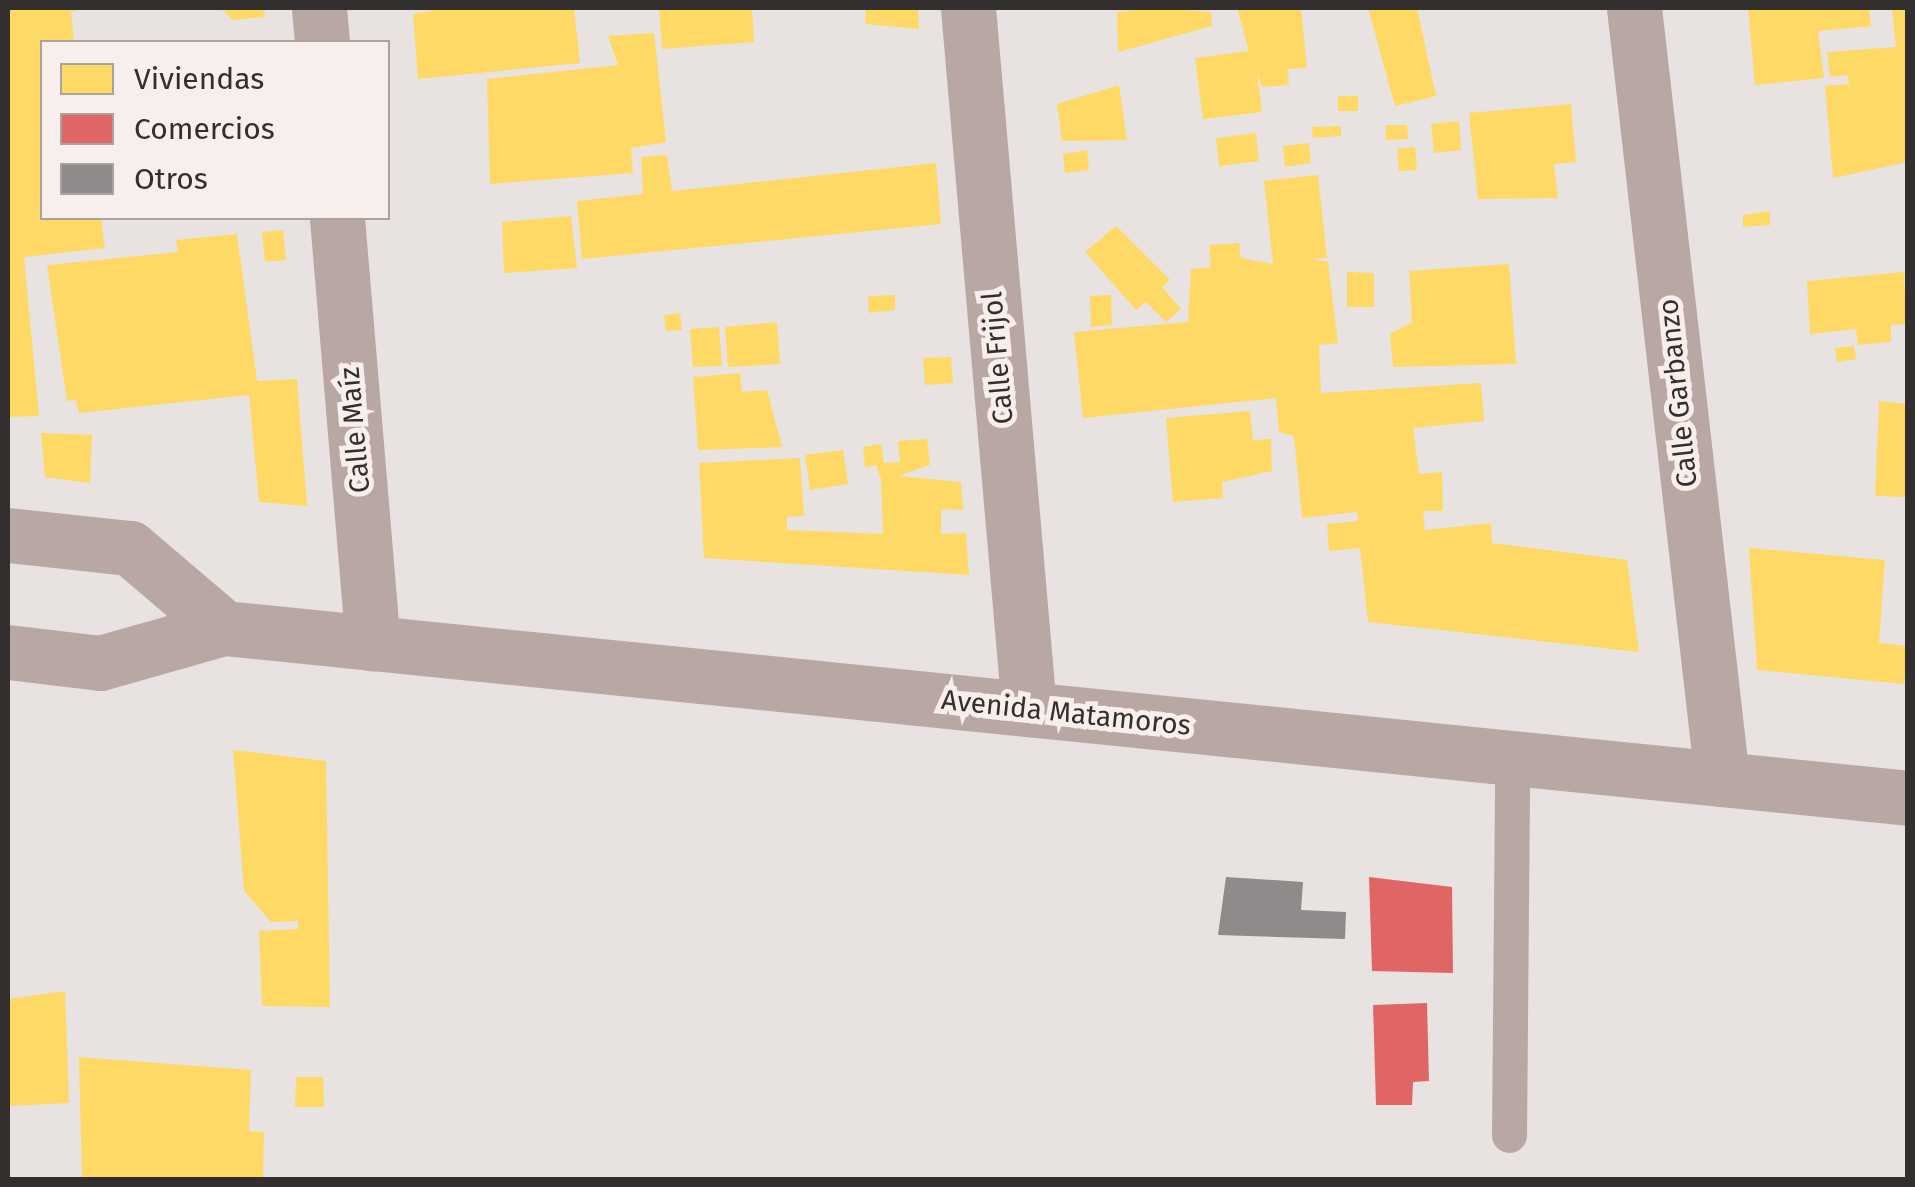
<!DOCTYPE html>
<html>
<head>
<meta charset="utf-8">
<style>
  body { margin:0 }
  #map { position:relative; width:1915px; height:1187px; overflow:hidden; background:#e8e2e1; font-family:"Fira Sans",sans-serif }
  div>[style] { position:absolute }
  .homes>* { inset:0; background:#ffd966 }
  .shops>* { inset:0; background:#e06666 }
  .building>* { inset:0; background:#8f8b8a }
  .service>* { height:35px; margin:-17.5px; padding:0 17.5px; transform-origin:17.5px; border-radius:17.5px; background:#b9a7a4 }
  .minor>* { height:55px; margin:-27.5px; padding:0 27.5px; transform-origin:27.5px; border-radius:27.5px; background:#b9a7a4 }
  .tertiary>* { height:55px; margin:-27.5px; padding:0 27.5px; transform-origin:27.5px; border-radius:27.5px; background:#b9a7a4 }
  span { translate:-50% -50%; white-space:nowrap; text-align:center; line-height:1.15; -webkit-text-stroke:10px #f8eeec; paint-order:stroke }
  .street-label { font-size:28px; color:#332f2e }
  .frame { position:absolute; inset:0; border:10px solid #332f2e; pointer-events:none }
  .legend { position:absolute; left:40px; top:40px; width:350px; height:180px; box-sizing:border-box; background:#f8eeec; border:2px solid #a9a2a0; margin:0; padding:12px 18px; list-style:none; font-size:30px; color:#332f2e }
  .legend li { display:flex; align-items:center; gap:20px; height:50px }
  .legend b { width:50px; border:2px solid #a9a2a0 }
</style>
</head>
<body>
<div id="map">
  <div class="homes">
    <div style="clip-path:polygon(8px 8px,85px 8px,71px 12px,74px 42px,42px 42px,42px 218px,101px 218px,105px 248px,24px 257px,39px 416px,8px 417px)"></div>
    <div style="clip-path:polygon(220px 8px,264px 8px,265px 17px,233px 20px)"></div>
    <div style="clip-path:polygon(445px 8px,574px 8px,580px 63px,418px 79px,413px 14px)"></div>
    <div style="clip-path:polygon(659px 8px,752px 8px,754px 42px,662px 49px)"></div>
    <div style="clip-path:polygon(866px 8px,918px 8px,919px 29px,865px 24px)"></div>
    <div style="clip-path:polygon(1157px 8px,1211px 12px,1212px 26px,1118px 52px,1117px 12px)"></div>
    <div style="clip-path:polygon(1237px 8px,1301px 8px,1307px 68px,1288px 69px,1289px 85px,1262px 87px,1257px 72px,1262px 112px,1203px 119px,1195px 58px,1249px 51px)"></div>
    <div style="clip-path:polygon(1368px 8px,1417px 8px,1436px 96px,1395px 106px)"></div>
    <div style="clip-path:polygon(1748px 8px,1869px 8px,1871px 26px,1818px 31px,1824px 78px,1755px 85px)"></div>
    <div style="clip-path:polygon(1892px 8px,1908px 8px,1908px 162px,1833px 178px,1825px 86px,1849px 84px,1848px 75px,1830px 77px,1827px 52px,1896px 47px)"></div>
    <div style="clip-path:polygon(654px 33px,666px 142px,631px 148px,633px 173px,490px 184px,487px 79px,618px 65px,608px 36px)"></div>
    <div style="clip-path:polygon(1119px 85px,1127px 140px,1062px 141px,1057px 104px)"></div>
    <div style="clip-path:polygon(1338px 96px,1358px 96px,1358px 111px,1338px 111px)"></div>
    <div style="clip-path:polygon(1571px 104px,1576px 162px,1554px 164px,1558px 198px,1478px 199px,1469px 113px)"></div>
    <div style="clip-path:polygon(1459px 121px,1461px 150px,1434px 153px,1431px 124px)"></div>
    <div style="clip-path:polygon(1386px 125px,1407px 125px,1408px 139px,1386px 140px)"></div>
    <div style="clip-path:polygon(1341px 126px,1341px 136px,1313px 138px,1312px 127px)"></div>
    <div style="clip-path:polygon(1256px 133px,1259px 161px,1219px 166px,1216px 138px)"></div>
    <div style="clip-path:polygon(1309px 143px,1311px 163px,1285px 167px,1283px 146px)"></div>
    <div style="clip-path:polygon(1415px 147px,1417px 170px,1399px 171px,1397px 149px)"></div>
    <div style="clip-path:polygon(1087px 150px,1089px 170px,1065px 173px,1063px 154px)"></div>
    <div style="clip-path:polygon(667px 155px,672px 191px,936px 163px,941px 224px,582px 259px,577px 201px,643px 194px,641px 157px)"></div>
    <div style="clip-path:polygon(1318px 175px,1327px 258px,1312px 259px,1328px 262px,1338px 343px,1319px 345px,1321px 393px,1481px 383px,1484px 421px,1413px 428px,1419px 474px,1442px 472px,1443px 511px,1423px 511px,1425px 530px,1491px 523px,1492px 543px,1627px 560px,1639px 652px,1368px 622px,1360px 548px,1329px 551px,1327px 524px,1358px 521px,1357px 512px,1302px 518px,1294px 436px,1279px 432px,1276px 398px,1083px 418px,1074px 332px,1188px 322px,1191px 269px,1211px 267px,1209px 245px,1239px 243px,1241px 258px,1273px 264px,1264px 181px)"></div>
    <div style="clip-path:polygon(1770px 211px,1770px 225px,1743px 227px,1743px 215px)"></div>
    <div style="clip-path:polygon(571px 216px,577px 268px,504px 273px,502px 222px)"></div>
    <div style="clip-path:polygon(1116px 226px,1170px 280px,1162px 287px,1181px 309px,1166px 322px,1146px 302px,1136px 310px,1085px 252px)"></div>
    <div style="clip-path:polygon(283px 230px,286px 260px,265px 262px,262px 232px)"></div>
    <div style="clip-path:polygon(237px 234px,257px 381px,297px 379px,307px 506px,259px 502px,249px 395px,79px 413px,76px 400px,67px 401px,47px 265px,178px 252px,176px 240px)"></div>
    <div style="clip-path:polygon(1509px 264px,1516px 364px,1393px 367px,1390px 334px,1412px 322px,1409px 271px)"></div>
    <div style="clip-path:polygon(1347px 272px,1374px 273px,1374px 307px,1347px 307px)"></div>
    <div style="clip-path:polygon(1904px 272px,1906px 324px,1891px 325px,1891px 342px,1858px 345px,1856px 329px,1810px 334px,1807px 281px)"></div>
    <div style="clip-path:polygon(895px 295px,895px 310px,869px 313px,868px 296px)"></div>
    <div style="clip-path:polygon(1111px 295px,1112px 325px,1091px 327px,1090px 296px)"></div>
    <div style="clip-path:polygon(680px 313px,682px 330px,666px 331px,664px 315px)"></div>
    <div style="clip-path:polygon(777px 322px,780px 364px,728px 367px,725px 327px)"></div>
    <div style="clip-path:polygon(719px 327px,722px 366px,693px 367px,690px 329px)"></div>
    <div style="clip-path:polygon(1854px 346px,1856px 359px,1837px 362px,1835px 348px)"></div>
    <div style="clip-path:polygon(951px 357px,953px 383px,925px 385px,923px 358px)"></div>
    <div style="clip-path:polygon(740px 373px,742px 392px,767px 390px,782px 447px,698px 450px,693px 377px)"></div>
    <div style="clip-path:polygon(1879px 401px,1908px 404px,1908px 497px,1875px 496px)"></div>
    <div style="clip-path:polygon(1250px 411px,1253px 440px,1271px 439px,1272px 471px,1222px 482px,1223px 498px,1173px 502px,1166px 418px)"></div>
    <div style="clip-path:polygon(41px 433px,92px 435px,90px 483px,45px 477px)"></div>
    <div style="clip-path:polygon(927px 439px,930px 465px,898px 476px,961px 482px,963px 510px,941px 509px,941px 534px,966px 533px,969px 575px,704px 558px,699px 463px,800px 458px,804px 516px,787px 517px,787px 530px,883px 534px,881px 479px,876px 465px,865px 467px,863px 447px,881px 444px,884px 463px,900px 462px,898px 441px)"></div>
    <div style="clip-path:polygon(843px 450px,848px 484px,810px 490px,805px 455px)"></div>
    <div style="clip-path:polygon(1749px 548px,1885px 560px,1879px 643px,1908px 646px,1904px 684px,1757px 670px)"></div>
    <div style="clip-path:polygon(233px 750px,326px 761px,330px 1007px,262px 1006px,259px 931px,298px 929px,298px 921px,271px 922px,244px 891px)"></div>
    <div style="clip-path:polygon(65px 991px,69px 1103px,8px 1106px,8px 999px)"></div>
    <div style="clip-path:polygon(79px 1057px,251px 1070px,249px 1131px,264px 1132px,263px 1180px,82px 1180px)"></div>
    <div style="clip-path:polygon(296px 1077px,323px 1077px,324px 1107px,295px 1107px)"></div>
  </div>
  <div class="shops">
    <div style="clip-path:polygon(1369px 877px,1452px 887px,1453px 973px,1372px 971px)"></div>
    <div style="clip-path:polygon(1427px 1003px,1429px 1081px,1413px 1082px,1412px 1105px,1376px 1105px,1373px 1005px)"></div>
  </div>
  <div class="building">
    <div style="clip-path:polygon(1226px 877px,1303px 882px,1301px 910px,1346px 912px,1345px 939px,1218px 935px)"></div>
  </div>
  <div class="service">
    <div style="left:1509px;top:1135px;width:377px;rotate:-89.5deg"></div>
  </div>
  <div class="minor">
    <div style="left:319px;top:8px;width:34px;rotate:85deg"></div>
    <div style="left:968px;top:8px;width:704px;rotate:85.03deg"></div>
    <div style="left:1634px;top:8px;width:776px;rotate:83.49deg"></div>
    <div style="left:337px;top:218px;width:427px;rotate:85.2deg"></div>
  </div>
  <div class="tertiary">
    <div style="left:8px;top:535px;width:123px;rotate:6.1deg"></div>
    <div style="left:130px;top:548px;width:123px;rotate:40.4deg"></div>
    <div style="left:8px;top:652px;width:93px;rotate:6.8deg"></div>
    <div style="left:100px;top:663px;width:129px;rotate:-15.8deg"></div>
    <div style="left:224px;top:628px;width:1693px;rotate:5.76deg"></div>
  </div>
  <div class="street-label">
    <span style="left:998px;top:358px;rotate:-95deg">Calle Frijol</span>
    <span style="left:1678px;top:393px;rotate:-96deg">Calle Garbanzo</span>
    <span style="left:355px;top:430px;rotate:-95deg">Calle Maíz</span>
    <span style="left:1066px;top:713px;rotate:6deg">Avenida Matamoros</span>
  </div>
  <div class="frame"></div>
  <ul class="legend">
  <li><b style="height:28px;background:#ffd966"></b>Viviendas</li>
  <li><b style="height:28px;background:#e06666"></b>Comercios</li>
  <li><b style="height:28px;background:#8f8b8a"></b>Otros</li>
  </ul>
</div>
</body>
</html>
